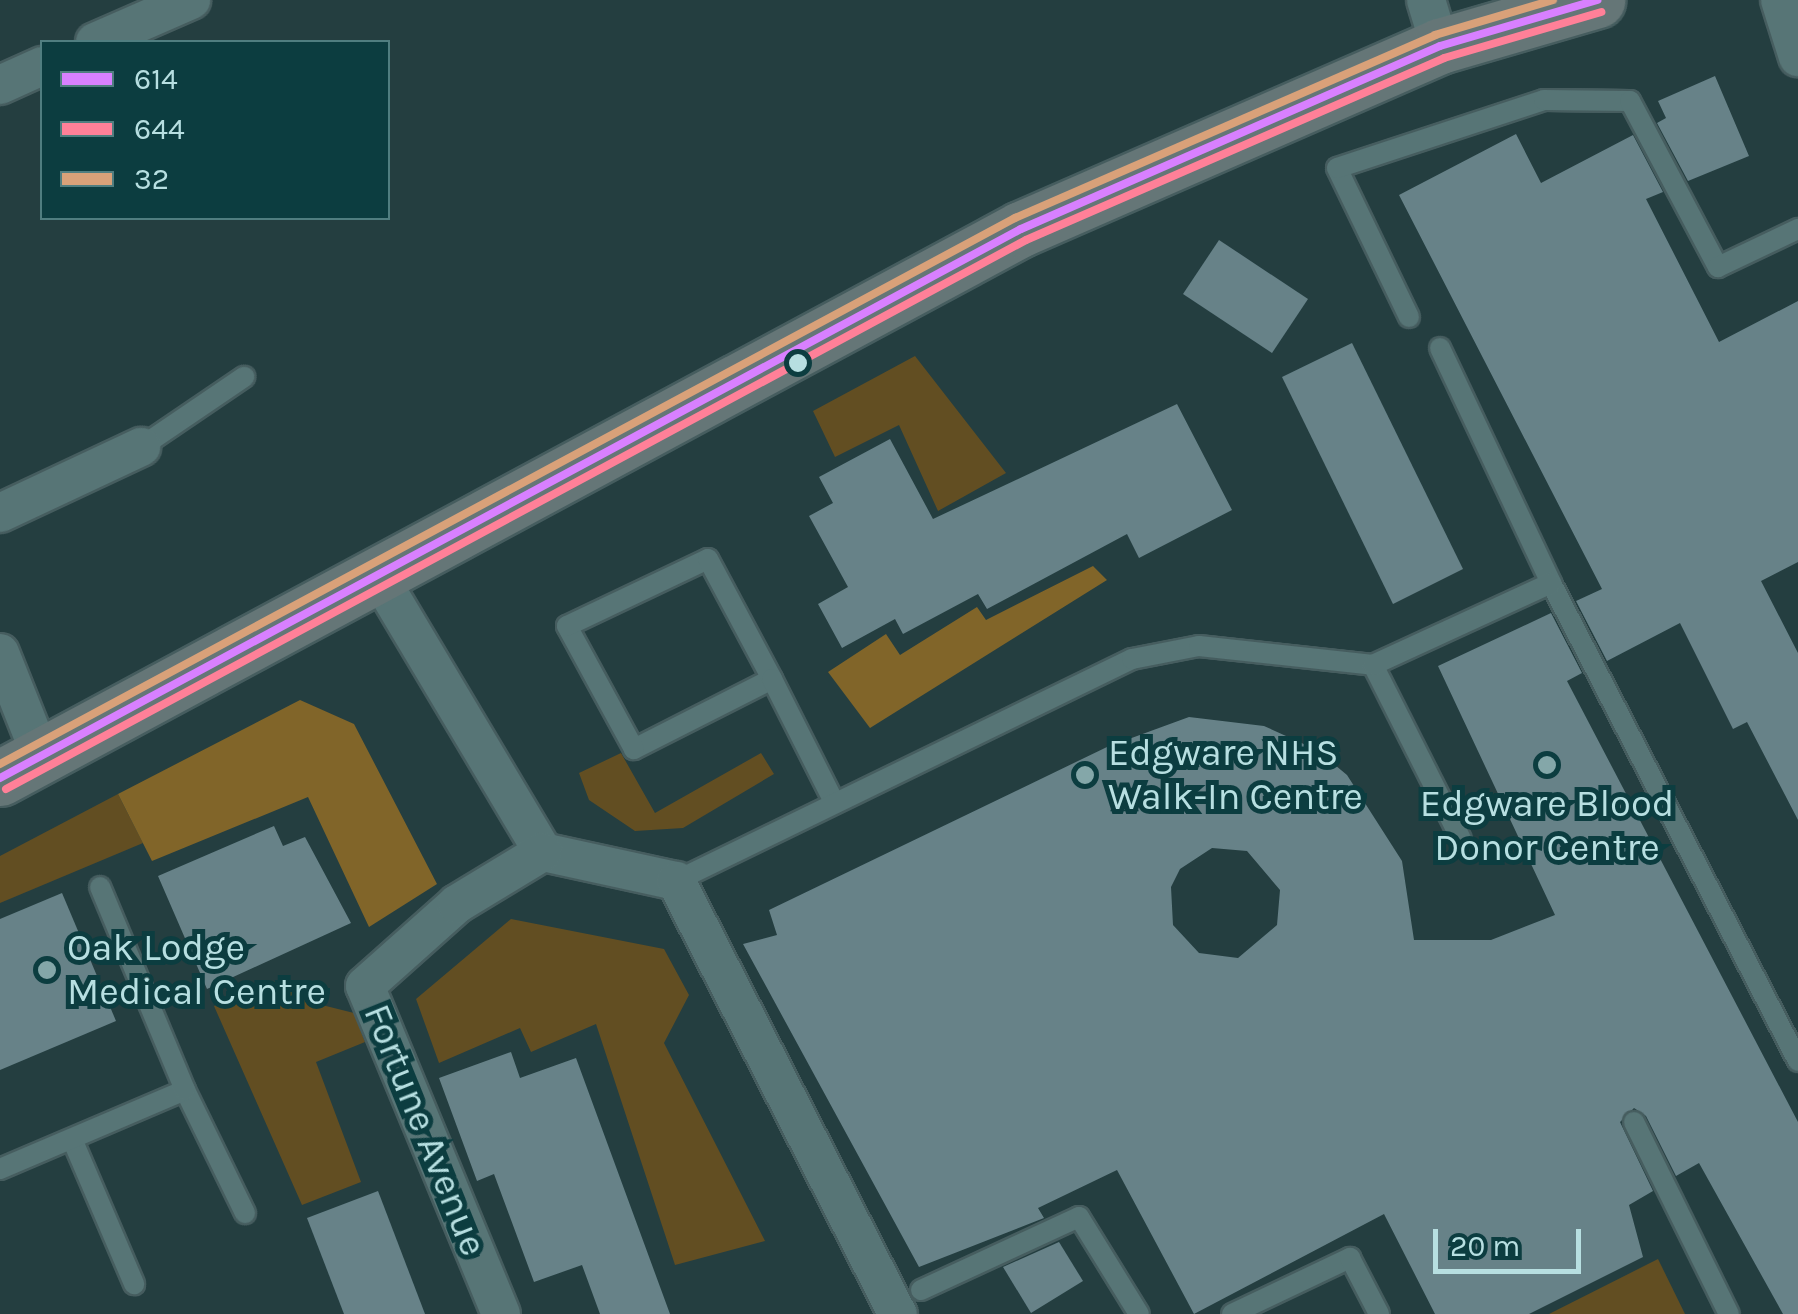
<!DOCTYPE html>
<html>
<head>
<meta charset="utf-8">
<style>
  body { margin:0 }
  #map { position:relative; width:1798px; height:1314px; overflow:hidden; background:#243e40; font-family:Karla,sans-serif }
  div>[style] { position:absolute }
  .green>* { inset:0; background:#624e22 }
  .forest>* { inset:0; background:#816529 }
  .building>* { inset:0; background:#678288 }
  .roads { filter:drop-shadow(2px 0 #465d5f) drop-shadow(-2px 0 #465d5f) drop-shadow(0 2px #465d5f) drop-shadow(0 -2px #465d5f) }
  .service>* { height:20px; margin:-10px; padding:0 10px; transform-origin:10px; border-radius:10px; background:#577576 }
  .minor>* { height:38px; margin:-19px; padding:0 19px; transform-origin:19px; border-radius:19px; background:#577576 }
  .primary>* { height:55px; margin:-27.5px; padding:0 27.5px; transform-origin:27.5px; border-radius:27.5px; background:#657677 }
  .bus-1>* { height:8px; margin:-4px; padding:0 4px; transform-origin:4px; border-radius:4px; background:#d880ff }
  .bus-2>* { height:8px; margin:-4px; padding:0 4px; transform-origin:4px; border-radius:4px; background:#ff8098 }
  .bus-3>* { height:8px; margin:-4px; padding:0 4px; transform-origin:4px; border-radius:4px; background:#d9a179 }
  .dots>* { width:28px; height:28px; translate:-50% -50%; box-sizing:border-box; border:5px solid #0c3d40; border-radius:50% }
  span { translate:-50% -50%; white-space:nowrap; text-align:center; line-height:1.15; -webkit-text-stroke:10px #0c3d40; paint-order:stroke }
  .poi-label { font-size:38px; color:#b7dfe1 }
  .left { translate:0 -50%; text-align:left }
  .street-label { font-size:38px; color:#b7dfe1 }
  .legend { position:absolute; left:40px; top:40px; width:350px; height:180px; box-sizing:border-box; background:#0c3d40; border:2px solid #507e80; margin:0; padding:12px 18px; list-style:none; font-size:30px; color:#b7dfe1 }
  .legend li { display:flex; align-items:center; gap:20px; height:50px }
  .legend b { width:50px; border:2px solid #507e80 }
  .scale { position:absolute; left:1433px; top:1229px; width:148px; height:45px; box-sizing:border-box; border:5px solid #b7dfe1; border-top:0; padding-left:12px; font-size:30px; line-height:35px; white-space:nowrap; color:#b7dfe1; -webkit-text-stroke:8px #0c3d40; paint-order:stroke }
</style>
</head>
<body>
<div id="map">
  <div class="green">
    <div style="clip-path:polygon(915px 356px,1006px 473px,938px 511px,899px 425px,835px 457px,813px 411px)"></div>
    <div style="clip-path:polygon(621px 753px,655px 813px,761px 753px,774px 774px,683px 828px,635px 831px,589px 800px,579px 773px)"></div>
    <div style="clip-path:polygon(118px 794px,143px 843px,0 903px,0 856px)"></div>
    <div style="clip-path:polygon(511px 919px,664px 949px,689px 995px,664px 1043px,765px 1241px,675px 1265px,596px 1024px,531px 1052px,520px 1028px,439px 1063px,416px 999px)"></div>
    <div style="clip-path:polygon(276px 981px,306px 1001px,354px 1013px,365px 1042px,316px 1062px,361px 1182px,302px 1205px,214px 1006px)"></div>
    <div style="clip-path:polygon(1658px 1259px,1685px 1314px,1549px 1314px)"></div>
  </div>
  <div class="forest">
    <div style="clip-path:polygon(1093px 566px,1107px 580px,870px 728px,828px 672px,886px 634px,900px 655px,977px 607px,986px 620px)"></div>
    <div style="clip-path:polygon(300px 700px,354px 724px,437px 884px,369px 927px,308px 797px,152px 861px,118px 794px)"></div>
  </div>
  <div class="building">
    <div style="clip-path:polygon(1715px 76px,1749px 156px,1688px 181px,1657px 123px,1666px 118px,1658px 101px)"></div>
    <div style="clip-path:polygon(1516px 134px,1541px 183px,1633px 135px,1663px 192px,1646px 199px,1719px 342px,1798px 301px,1798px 562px,1761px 581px,1798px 653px,1798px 820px,1747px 722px,1733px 729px,1680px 623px,1607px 661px,1576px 601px,1602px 589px,1399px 195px)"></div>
    <div style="clip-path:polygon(1219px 240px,1308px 299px,1272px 353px,1183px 294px)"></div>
    <div style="clip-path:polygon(1352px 343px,1463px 569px,1393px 604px,1282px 377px)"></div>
    <div style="clip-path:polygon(1177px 404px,1232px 510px,1139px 558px,1127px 534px,987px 609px,978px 594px,903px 634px,895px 619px,842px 648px,818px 604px,848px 587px,809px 516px,833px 503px,819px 477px,890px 439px,933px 519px)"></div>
    <div style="clip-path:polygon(evenodd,1551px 613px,1582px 673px,1567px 681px,1798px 1122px,1798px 1314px,1783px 1314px,1699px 1163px,1676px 1176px,1646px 1116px,1634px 1108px,1620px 1122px,1653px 1191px,1629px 1205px,1643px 1257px,1529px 1314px,1435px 1314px,1384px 1214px,1194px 1314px,1117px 1170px,1038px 1208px,1044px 1218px,919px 1267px,743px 944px,777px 935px,769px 910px,1107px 747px,1189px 717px,1264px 726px,1317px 750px,1347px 775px,1402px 861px,1414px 940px,1491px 940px,1555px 915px,1438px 666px,1551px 613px,1212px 848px,1247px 851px,1280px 890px,1277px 925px,1238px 958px,1199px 953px,1173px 925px,1171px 887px,1180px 869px,1212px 848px)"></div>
    <div style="clip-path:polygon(274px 826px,283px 846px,305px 837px,351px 923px,207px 989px,158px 876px)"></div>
    <div style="clip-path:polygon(62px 893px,116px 1021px,0 1070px,0 919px)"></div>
    <div style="clip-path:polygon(511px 1052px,520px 1078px,576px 1058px,670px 1314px,600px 1314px,582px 1265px,534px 1282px,494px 1174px,477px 1181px,439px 1078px)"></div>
    <div style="clip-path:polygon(378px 1191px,425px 1314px,344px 1314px,307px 1218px)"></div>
    <div style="clip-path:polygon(1059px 1242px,1083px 1281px,1031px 1313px,1003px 1267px)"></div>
  </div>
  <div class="roads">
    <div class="service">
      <div style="left:1409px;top:317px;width:165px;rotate:-115.8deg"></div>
      <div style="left:1337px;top:168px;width:218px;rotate:-18.2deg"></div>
      <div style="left:1544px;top:100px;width:86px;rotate:0.7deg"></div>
      <div style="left:1630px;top:101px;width:188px;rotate:62.1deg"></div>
      <div style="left:1718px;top:267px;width:89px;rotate:-25.4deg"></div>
      <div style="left:1440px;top:348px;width:260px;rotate:64.7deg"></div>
      <div style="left:1551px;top:583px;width:538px;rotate:62.67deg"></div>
      <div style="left:141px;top:447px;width:125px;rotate:-34.2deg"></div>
      <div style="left:1373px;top:665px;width:195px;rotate:63.2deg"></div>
      <div style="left:772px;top:679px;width:155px;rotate:153.1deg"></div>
      <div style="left:634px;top:749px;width:140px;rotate:-118.6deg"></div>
      <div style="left:567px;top:626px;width:156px;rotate:-25.4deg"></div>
      <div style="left:708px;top:559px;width:136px;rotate:61.9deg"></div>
      <div style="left:772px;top:679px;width:138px;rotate:63.2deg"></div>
      <div style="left:676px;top:881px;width:507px;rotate:-25.96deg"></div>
      <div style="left:1132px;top:659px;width:68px;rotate:-11deg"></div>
      <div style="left:1199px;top:646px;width:175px;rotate:6.2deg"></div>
      <div style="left:1373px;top:665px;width:196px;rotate:-24.7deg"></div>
      <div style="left:185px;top:1090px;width:137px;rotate:64deg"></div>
      <div style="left:1634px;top:1122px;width:214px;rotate:63.7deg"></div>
      <div style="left:72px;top:1139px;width:158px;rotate:66.8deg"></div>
      <div style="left:0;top:1169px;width:201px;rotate:-23.1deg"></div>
      <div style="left:185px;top:1090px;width:220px;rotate:-112.7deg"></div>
      <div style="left:921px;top:1290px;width:174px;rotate:-24.8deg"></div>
      <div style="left:1079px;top:1217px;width:114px;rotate:58.3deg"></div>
      <div style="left:1232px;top:1314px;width:131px;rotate:-25.4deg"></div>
      <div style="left:1350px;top:1258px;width:63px;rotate:62.6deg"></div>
    </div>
    <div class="minor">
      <div style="left:1426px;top:0;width:48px;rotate:73.1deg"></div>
      <div style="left:1780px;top:0;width:60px;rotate:72.5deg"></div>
      <div style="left:95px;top:42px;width:105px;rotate:-23.6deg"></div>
      <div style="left:0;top:85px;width:46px;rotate:-24.3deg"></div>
      <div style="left:0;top:513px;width:156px;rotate:-25.1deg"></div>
      <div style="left:376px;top:572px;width:326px;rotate:59.2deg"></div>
      <div style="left:543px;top:852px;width:136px;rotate:12.3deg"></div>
      <div style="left:676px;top:881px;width:487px;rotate:62.9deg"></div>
      <div style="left:0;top:653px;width:111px;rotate:68.3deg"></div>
      <div style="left:501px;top:1314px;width:355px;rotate:-112.5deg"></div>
      <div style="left:365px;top:986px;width:123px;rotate:-41.7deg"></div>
      <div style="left:457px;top:904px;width:100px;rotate:-31.2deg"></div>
    </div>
    <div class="primary">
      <div style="left:0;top:778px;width:1159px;rotate:-28.27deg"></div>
      <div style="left:1021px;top:229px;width:457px;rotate:-23.6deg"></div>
      <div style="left:1440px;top:46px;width:164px;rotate:-16.3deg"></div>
    </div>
  </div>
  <div class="bus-1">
    <div style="left:0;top:778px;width:1159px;rotate:-28.27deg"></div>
    <div style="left:1021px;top:229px;width:457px;rotate:-23.6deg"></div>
    <div style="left:1440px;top:46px;width:164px;rotate:-16.3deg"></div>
  </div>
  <div class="bus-2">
    <div style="left:6px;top:789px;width:1158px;rotate:-28.29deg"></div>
    <div style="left:1026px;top:240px;width:456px;rotate:-23.5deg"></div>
    <div style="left:1444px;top:58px;width:164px;rotate:-16.3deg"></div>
  </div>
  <div class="bus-3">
    <div style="left:0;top:764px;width:1153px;rotate:-28.28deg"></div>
    <div style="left:1015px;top:218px;width:458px;rotate:-23.5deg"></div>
    <div style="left:1435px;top:35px;width:123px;rotate:-16.5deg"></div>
  </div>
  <div class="dots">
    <div style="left:798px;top:363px;background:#b7dfe1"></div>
    <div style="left:1547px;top:765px;background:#84a7a9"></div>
    <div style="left:1085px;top:775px;background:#84a7a9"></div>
    <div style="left:47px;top:970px;background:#84a7a9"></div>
  </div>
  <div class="poi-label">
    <span class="left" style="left:1108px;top:775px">Edgware NHS<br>Walk-In Centre</span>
    <span style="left:1547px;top:826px">Edgware Blood<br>Donor Centre</span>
    <span class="left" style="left:67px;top:970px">Oak Lodge<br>Medical Centre</span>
  </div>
  <div class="street-label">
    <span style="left:425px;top:1130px;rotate:68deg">Fortune Avenue</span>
  </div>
  <ul class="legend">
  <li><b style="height:12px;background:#d880ff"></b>614</li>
  <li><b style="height:12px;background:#ff8098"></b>644</li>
  <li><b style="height:12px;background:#d9a179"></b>32</li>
  </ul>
  <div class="scale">20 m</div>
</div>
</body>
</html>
